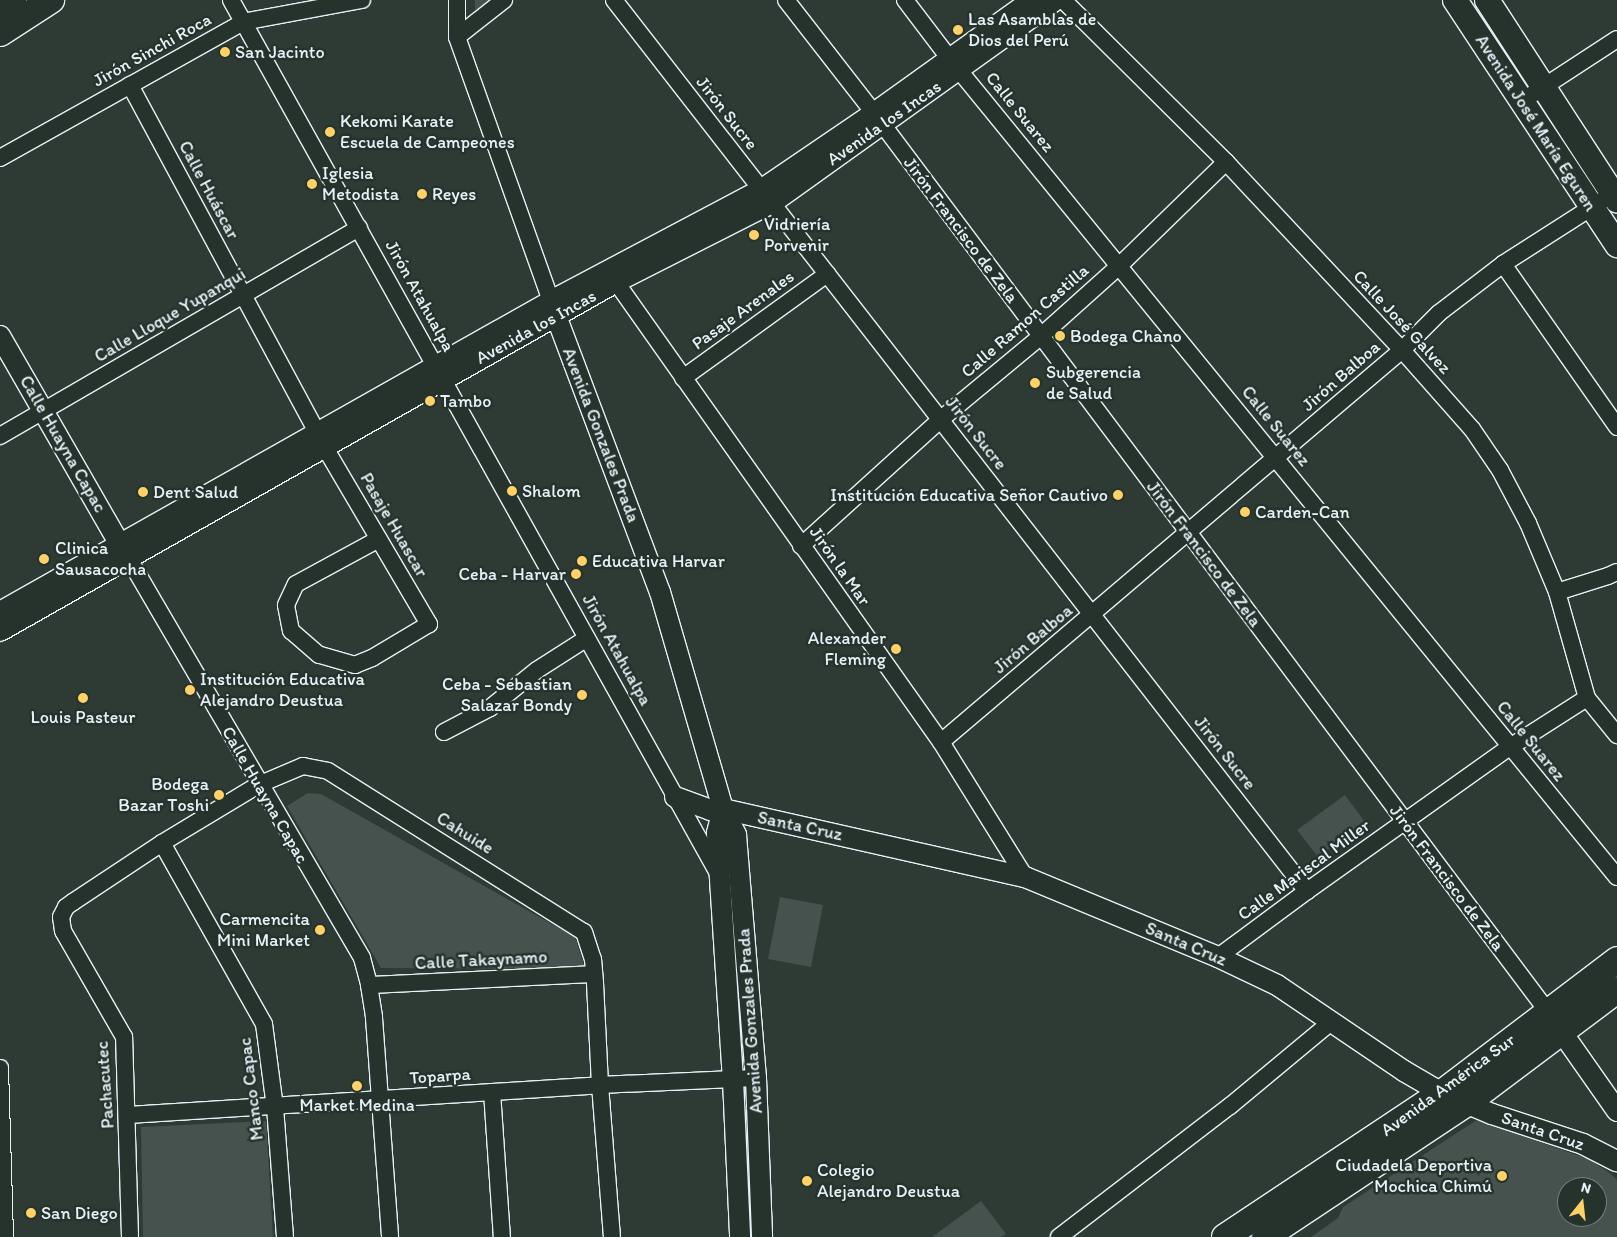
<!DOCTYPE html>
<html>
<head>
<meta charset="utf-8">
<style>
  body { margin:0 }
  #map { position:relative; width:1617px; height:1237px; overflow:hidden; background:#2e3b35; font-family:Itim,sans-serif }
  div>[style] { position:absolute }
  .green>* { inset:0; background:#45524e }
  .roads { filter:drop-shadow(1px 0 #e8f1f8) drop-shadow(-1px 0 #e8f1f8) drop-shadow(0 1px #e8f1f8) drop-shadow(0 -1px #e8f1f8) }
  .minor>* { height:16px; margin:-8px; padding:0 8px; transform-origin:8px; border-radius:8px; background:#26332d }
  .tertiary>* { height:20px; margin:-10px; padding:0 10px; transform-origin:10px; border-radius:10px; background:#26332d }
  .secondary>* { height:24px; margin:-12px; padding:0 12px; transform-origin:12px; border-radius:12px; background:#26332d }
  .primary>* { height:26px; margin:-13px; padding:0 13px; transform-origin:13px; border-radius:13px; background:#26332d }
  .dots>* { width:14px; height:14px; translate:-50% -50%; box-sizing:border-box; border:2px solid #26332d; border-radius:50% }
  span { translate:-50% -50%; white-space:nowrap; text-align:center; line-height:1.15; -webkit-text-stroke:5px #26332d; paint-order:stroke }
  .poi-label { font-size:18px; color:#e8f1f8 }
  .left { translate:0 -50%; text-align:left }
  .right { translate:-100% -50%; text-align:right }
  .street-label { font-size:18px; color:#e8f1f8 }
  .north { position:absolute; left:1557px; top:1177px; width:50px; height:50px; box-sizing:border-box; background:#26332d; border:1px solid #747f7e; border-radius:50%; rotate:16deg; font-size:14px; font-weight:700; line-height:20px; text-align:center; color:#e8f1f8 }
  .north::after { content:''; display:block; margin:auto; width:18px; height:22px; background:#ffd166; clip-path:polygon(50% 0,100% 100%,50% 72%,0 100%) }
</style>
</head>
<body>
<div id="map">
  <div class="green">
    <div style="clip-path:polygon(475px 0,493px 0,475px 14px)"></div>
    <div style="clip-path:polygon(308px 793px,321px 794px,575px 937px,585px 969px,381px 968px,287px 806px)"></div>
    <div style="clip-path:polygon(1345px 795px,1365px 822px,1318px 857px,1297px 830px)"></div>
    <div style="clip-path:polygon(780px 897px,823px 905px,811px 967px,768px 959px)"></div>
    <div style="clip-path:polygon(evenodd,1477px 1120px,1588px 1159px,1610px 1173px,1617px 1180px,1617px 1237px,1311px 1237px,1338px 1218px,1343px 1207px,1477px 1120px,1567px 1187px,1597px 1187px,1597px 1217px,1567px 1217px,1567px 1187px)"></div>
    <div style="clip-path:polygon(266px 1121px,273px 1237px,143px 1237px,141px 1127px)"></div>
    <div style="clip-path:polygon(981px 1201px,1006px 1234px,1001px 1237px,932px 1237px)"></div>
  </div>
  <div class="roads">
    <div class="minor">
      <div style="left:231px;top:0;width:1002px;rotate:60.85deg"></div>
      <div style="left:457px;top:0;width:37px;rotate:90deg"></div>
      <div style="left:457px;top:37px;width:280px;rotate:70.4deg"></div>
      <div style="left:614px;top:0;width:1129px;rotate:52.13deg"></div>
      <div style="left:786px;top:0;width:143px;rotate:52.1deg"></div>
      <div style="left:874px;top:113px;width:1124px;rotate:53.14deg"></div>
      <div style="left:905px;top:0;width:73px;rotate:52.8deg"></div>
      <div style="left:949px;top:58px;width:1057px;rotate:50.8deg"></div>
      <div style="left:1063px;top:0;width:230px;rotate:44.8deg"></div>
      <div style="left:1226px;top:162px;width:258px;rotate:46.9deg"></div>
      <div style="left:1402px;top:350px;width:106px;rotate:48.5deg"></div>
      <div style="left:1472px;top:429px;width:50px;rotate:55.7deg"></div>
      <div style="left:1500px;top:470px;width:60px;rotate:62.2deg"></div>
      <div style="left:1528px;top:523px;width:75px;rotate:67.2deg"></div>
      <div style="left:1557px;top:592px;width:110px;rotate:74.2deg"></div>
      <div style="left:1587px;top:698px;width:48px;rotate:51deg"></div>
      <div style="left:457px;top:37px;width:60px;rotate:-38.2deg"></div>
      <div style="left:130px;top:85px;width:410px;rotate:61.7deg"></div>
      <div style="left:324px;top:446px;width:207px;rotate:59.5deg"></div>
      <div style="left:429px;top:624px;width:66px;rotate:149.2deg"></div>
      <div style="left:372px;top:658px;width:18px;rotate:158deg"></div>
      <div style="left:355px;top:665px;width:37px;rotate:-164deg"></div>
      <div style="left:319px;top:655px;width:37px;rotate:-139deg"></div>
      <div style="left:291px;top:631px;width:26px;rotate:-101deg"></div>
      <div style="left:286px;top:605px;width:23px;rotate:-65deg"></div>
      <div style="left:296px;top:584px;width:94px;rotate:-28.5deg"></div>
      <div style="left:1522px;top:101px;width:113px;rotate:-33.1deg"></div>
      <div style="left:0;top:158px;width:278px;rotate:-29.2deg"></div>
      <div style="left:243px;top:22px;width:121px;rotate:-10.5deg"></div>
      <div style="left:1503px;top:264px;width:199px;rotate:55deg"></div>
      <div style="left:616px;top:282px;width:563px;rotate:54.76deg"></div>
      <div style="left:941px;top:742px;width:159px;rotate:58.1deg"></div>
      <div style="left:683px;top:378px;width:178px;rotate:-35.8deg"></div>
      <div style="left:0;top:436px;width:415px;rotate:-30.1deg"></div>
      <div style="left:801px;top:546px;width:188px;rotate:-42.2deg"></div>
      <div style="left:940px;top:420px;width:131px;rotate:-39.7deg"></div>
      <div style="left:1041px;top:336px;width:106px;rotate:-41.9deg"></div>
      <div style="left:1120px;top:265px;width:148px;rotate:-44.2deg"></div>
      <div style="left:129px;top:559px;width:462px;rotate:59.7deg"></div>
      <div style="left:362px;top:958px;width:28px;rotate:75deg"></div>
      <div style="left:369px;top:985px;width:33px;rotate:81deg"></div>
      <div style="left:374px;top:1018px;width:220px;rotate:85.8deg"></div>
      <div style="left:1557px;top:592px;width:53px;rotate:-17.4deg"></div>
      <div style="left:1608px;top:576px;width:10px;rotate:-24deg"></div>
      <div style="left:444px;top:732px;width:52px;rotate:-27.6deg"></div>
      <div style="left:490px;top:708px;width:60px;rotate:-39deg"></div>
      <div style="left:537px;top:670px;width:59px;rotate:-32.6deg"></div>
      <div style="left:941px;top:742px;width:605px;rotate:-40.38deg"></div>
      <div style="left:1402px;top:350px;width:52px;rotate:-45deg"></div>
      <div style="left:1439px;top:313px;width:81px;rotate:-37.4deg"></div>
      <div style="left:1503px;top:264px;width:135px;rotate:-32.6deg"></div>
      <div style="left:162px;top:843px;width:208px;rotate:60.6deg"></div>
      <div style="left:264px;top:1024px;width:84px;rotate:82.5deg"></div>
      <div style="left:275px;top:1107px;width:130px;rotate:85.6deg"></div>
      <div style="left:1218px;top:957px;width:111px;rotate:-36.6deg"></div>
      <div style="left:1307px;top:891px;width:249px;rotate:-35.4deg"></div>
      <div style="left:1510px;top:747px;width:91px;rotate:-32.5deg"></div>
      <div style="left:369px;top:985px;width:225px;rotate:-2.8deg"></div>
      <div style="left:0;top:1068px;width:169px;rotate:88.3deg"></div>
      <div style="left:492px;top:1092px;width:145px;rotate:86.1deg"></div>
      <div style="left:128px;top:1115px;width:473px;rotate:-3.6deg"></div>
      <div style="left:600px;top:1085px;width:156px;rotate:-2.6deg"></div>
      <div style="left:130px;top:1237px;width:200px;rotate:-91.7deg"></div>
      <div style="left:124px;top:1037px;width:122px;rotate:-119.9deg"></div>
      <div style="left:63px;top:931px;width:14px;rotate:-98deg"></div>
      <div style="left:61px;top:917px;width:11px;rotate:-63deg"></div>
      <div style="left:66px;top:907px;width:9px;rotate:-36deg"></div>
      <div style="left:73px;top:902px;width:107px;rotate:-33.5deg"></div>
      <div style="left:162px;top:843px;width:112px;rotate:-31.1deg"></div>
      <div style="left:258px;top:785px;width:49px;rotate:-22.9deg"></div>
      <div style="left:303px;top:766px;width:25px;rotate:11deg"></div>
      <div style="left:328px;top:771px;width:302px;rotate:32.2deg"></div>
      <div style="left:584px;top:932px;width:28px;rotate:72deg"></div>
      <div style="left:593px;top:959px;width:24px;rotate:85deg"></div>
      <div style="left:595px;top:983px;width:102px;rotate:87.2deg"></div>
      <div style="left:600px;top:1085px;width:152px;rotate:85.5deg"></div>
      <div style="left:1059px;top:1237px;width:215px;rotate:-37.5deg"></div>
      <div style="left:1230px;top:1106px;width:131px;rotate:-39.7deg"></div>
    </div>
    <div class="tertiary">
      <div style="left:552px;top:305px;width:307px;rotate:69.4deg"></div>
      <div style="left:660px;top:592px;width:226px;rotate:73.8deg"></div>
      <div style="left:723px;top:809px;width:29px;rotate:63deg"></div>
      <div style="left:736px;top:835px;width:244px;rotate:85.3deg"></div>
      <div style="left:756px;top:1078px;width:159px;rotate:87.8deg"></div>
      <div style="left:0;top:336px;width:255px;rotate:60.1deg"></div>
      <div style="left:0;top:612px;width:633px;rotate:-29.44deg"></div>
      <div style="left:551px;top:301px;width:238px;rotate:-27.9deg"></div>
      <div style="left:761px;top:190px;width:137px;rotate:-34.3deg"></div>
      <div style="left:874px;top:113px;width:194px;rotate:-35.6deg"></div>
      <div style="left:0;top:631px;width:708px;rotate:-29.53deg"></div>
      <div style="left:616px;top:282px;width:175px;rotate:-26.9deg"></div>
      <div style="left:772px;top:203px;width:349px;rotate:-35.6deg"></div>
      <div style="left:675px;top:797px;width:37px;rotate:20deg"></div>
      <div style="left:710px;top:810px;width:13px;rotate:-4deg"></div>
      <div style="left:723px;top:809px;width:310px;rotate:12.7deg"></div>
      <div style="left:1025px;top:877px;width:209px;rotate:22.5deg"></div>
      <div style="left:1218px;top:957px;width:65px;rotate:25.4deg"></div>
      <div style="left:1277px;top:985px;width:153px;rotate:34.1deg"></div>
      <div style="left:1404px;top:1071px;width:44px;rotate:30.1deg"></div>
      <div style="left:1442px;top:1093px;width:54px;rotate:22.8deg"></div>
      <div style="left:1492px;top:1114px;width:96px;rotate:18.2deg"></div>
      <div style="left:1583px;top:1144px;width:38px;rotate:27deg"></div>
      <div style="left:723px;top:809px;width:25px;rotate:104deg"></div>
      <div style="left:717px;top:833px;width:248px;rotate:86.3deg"></div>
      <div style="left:733px;top:1080px;width:157px;rotate:87.4deg"></div>
      <div style="left:1554px;top:1021px;width:110px;rotate:55deg"></div>
    </div>
    <div class="secondary">
      <div style="left:1455px;top:0;width:294px;rotate:56.5deg"></div>
      <div style="left:1487px;top:0;width:239px;rotate:57deg"></div>
    </div>
    <div class="primary">
      <div style="left:0;top:9px;width:16px;rotate:-35deg"></div>
      <div style="left:0;top:33px;width:61px;rotate:-32.9deg"></div>
      <div style="left:1225px;top:1237px;width:260px;rotate:-33.6deg"></div>
      <div style="left:1442px;top:1093px;width:220px;rotate:-37.2deg"></div>
      <div style="left:1265px;top:1237px;width:240px;rotate:-33.6deg"></div>
      <div style="left:1465px;top:1104px;width:190px;rotate:-36.9deg"></div>
    </div>
  </div>
  <div class="dots">
    <div style="left:958px;top:30px;background:#ffd166"></div>
    <div style="left:225px;top:52px;background:#ffd166"></div>
    <div style="left:330px;top:132px;background:#ffd166"></div>
    <div style="left:312px;top:184px;background:#ffd166"></div>
    <div style="left:422px;top:194px;background:#ffd166"></div>
    <div style="left:754px;top:235px;background:#ffd166"></div>
    <div style="left:1060px;top:336px;background:#ffd166"></div>
    <div style="left:1035px;top:383px;background:#ffd166"></div>
    <div style="left:430px;top:401px;background:#ffd166"></div>
    <div style="left:512px;top:491px;background:#ffd166"></div>
    <div style="left:143px;top:492px;background:#ffd166"></div>
    <div style="left:1118px;top:495px;background:#ffd166"></div>
    <div style="left:1245px;top:512px;background:#ffd166"></div>
    <div style="left:44px;top:559px;background:#ffd166"></div>
    <div style="left:582px;top:561px;background:#ffd166"></div>
    <div style="left:576px;top:574px;background:#ffd166"></div>
    <div style="left:896px;top:649px;background:#ffd166"></div>
    <div style="left:190px;top:690px;background:#ffd166"></div>
    <div style="left:582px;top:695px;background:#ffd166"></div>
    <div style="left:83px;top:698px;background:#ffd166"></div>
    <div style="left:219px;top:795px;background:#ffd166"></div>
    <div style="left:320px;top:930px;background:#ffd166"></div>
    <div style="left:357px;top:1086px;background:#ffd166"></div>
    <div style="left:1502px;top:1176px;background:#ffd166"></div>
    <div style="left:807px;top:1181px;background:#ffd166"></div>
    <div style="left:31px;top:1213px;background:#ffd166"></div>
  </div>
  <div class="poi-label">
    <span class="left" style="left:968px;top:30px">Las Asamblas de<br>Dios del Perú</span>
    <span class="left" style="left:235px;top:52px">San Jacinto</span>
    <span class="left" style="left:340px;top:132px">Kekomi Karate<br>Escuela de Campeones</span>
    <span class="left" style="left:322px;top:184px">Iglesia<br>Metodista</span>
    <span class="left" style="left:432px;top:194px">Reyes</span>
    <span class="left" style="left:764px;top:235px">Vidriería<br>Porvenir</span>
    <span class="left" style="left:1070px;top:336px">Bodega Chano</span>
    <span class="left" style="left:1046px;top:383px">Subgerencia<br>de Salud</span>
    <span class="left" style="left:440px;top:401px">Tambo</span>
    <span class="left" style="left:522px;top:491px">Shalom</span>
    <span class="left" style="left:153px;top:492px">Dent Salud</span>
    <span class="right" style="left:1108px;top:495px">Institución Educativa Señor Cautivo</span>
    <span class="left" style="left:1255px;top:512px">Carden-Can</span>
    <span class="left" style="left:55px;top:559px">Clinica<br>Sausacocha</span>
    <span class="left" style="left:592px;top:561px">Educativa Harvar</span>
    <span class="right" style="left:566px;top:574px">Ceba - Harvar</span>
    <span class="right" style="left:886px;top:649px">Alexander<br>Fleming</span>
    <span class="left" style="left:200px;top:690px">Institución Educativa<br>Alejandro Deustua</span>
    <span class="right" style="left:572px;top:695px">Ceba - Sebastian<br>Salazar Bondy</span>
    <span style="left:83px;top:717px">Louis Pasteur</span>
    <span class="right" style="left:209px;top:795px">Bodega<br>Bazar Toshi</span>
    <span class="right" style="left:310px;top:930px">Carmencita<br>Mini Market</span>
    <span style="left:357px;top:1105px">Market Medina</span>
    <span class="right" style="left:1492px;top:1176px">Ciudadela Deportiva<br>Mochica Chimú</span>
    <span class="left" style="left:817px;top:1181px">Colegio<br>Alejandro Deustua</span>
    <span class="left" style="left:41px;top:1213px">San Diego</span>
  </div>
  <div class="street-label">
    <span style="left:152px;top:50px;rotate:-29deg">Jirón Sinchi Roca</span>
    <span style="left:1020px;top:112px;rotate:51deg">Calle Suarez</span>
    <span style="left:727px;top:113px;rotate:52deg">Jirón Sucre</span>
    <span style="left:884px;top:123px;rotate:-35deg">Avenida los Incas</span>
    <span style="left:1536px;top:123px;rotate:57deg">Avenida José María Eguren</span>
    <span style="left:209px;top:190px;rotate:62deg">Calle Huáscar</span>
    <span style="left:961px;top:230px;rotate:53deg">Jirón Francisco de Zela</span>
    <span style="left:420px;top:296px;rotate:61deg">Jirón Atahualpa</span>
    <span style="left:743px;top:310px;rotate:-36deg">Pasaje Arenales</span>
    <span style="left:170px;top:315px;rotate:-30deg">Calle Lloque Yupanqui</span>
    <span style="left:1025px;top:321px;rotate:-41deg">Calle Ramon Castilla</span>
    <span style="left:1402px;top:322px;rotate:47deg">Calle José Galvez</span>
    <span style="left:536px;top:327px;rotate:-29deg">Avenida los Incas</span>
    <span style="left:1341px;top:376px;rotate:-41deg">Jirón Balboa</span>
    <span style="left:1276px;top:426px;rotate:51deg">Calle Suarez</span>
    <span style="left:976px;top:433px;rotate:52deg">Jirón Sucre</span>
    <span style="left:601px;top:435px;rotate:69deg">Avenida Gonzales Prada</span>
    <span style="left:63px;top:444px;rotate:60deg">Calle Huayna Capac</span>
    <span style="left:394px;top:525px;rotate:60deg">Pasaje Huascar</span>
    <span style="left:1204px;top:554px;rotate:53deg">Jirón Francisco de Zela</span>
    <span style="left:840px;top:566px;rotate:55deg">Jirón la Mar</span>
    <span style="left:1033px;top:639px;rotate:-40deg">Jirón Balboa</span>
    <span style="left:617px;top:650px;rotate:61deg">Jirón Atahualpa</span>
    <span style="left:1531px;top:741px;rotate:51deg">Calle Suarez</span>
    <span style="left:1225px;top:753px;rotate:52deg">Jirón Sucre</span>
    <span style="left:265px;top:795px;rotate:60deg">Calle Huayna Capac</span>
    <span style="left:800px;top:826px;rotate:12deg">Santa Cruz</span>
    <span style="left:465px;top:833px;rotate:32deg">Cahuide</span>
    <span style="left:1304px;top:870px;rotate:-36deg">Calle Mariscal Miller</span>
    <span style="left:1447px;top:878px;rotate:53deg">Jirón Francisco de Zela</span>
    <span style="left:1186px;top:944px;rotate:23deg">Santa Cruz</span>
    <span style="left:481px;top:960px;rotate:-3deg">Calle Takaynamo</span>
    <span style="left:750px;top:1021px;rotate:-94deg">Avenida Gonzales Prada</span>
    <span style="left:440px;top:1076px;rotate:-4deg">Toparpa</span>
    <span style="left:105px;top:1085px;rotate:-94deg">Pachacutec</span>
    <span style="left:1448px;top:1085px;rotate:-36deg">Avenida América Sur</span>
    <span style="left:251px;top:1089px;rotate:-97deg">Manco Capac</span>
    <span style="left:1543px;top:1131px;rotate:19deg">Santa Cruz</span>
  </div>
  <div class="north">N</div>
</div>
</body>
</html>
